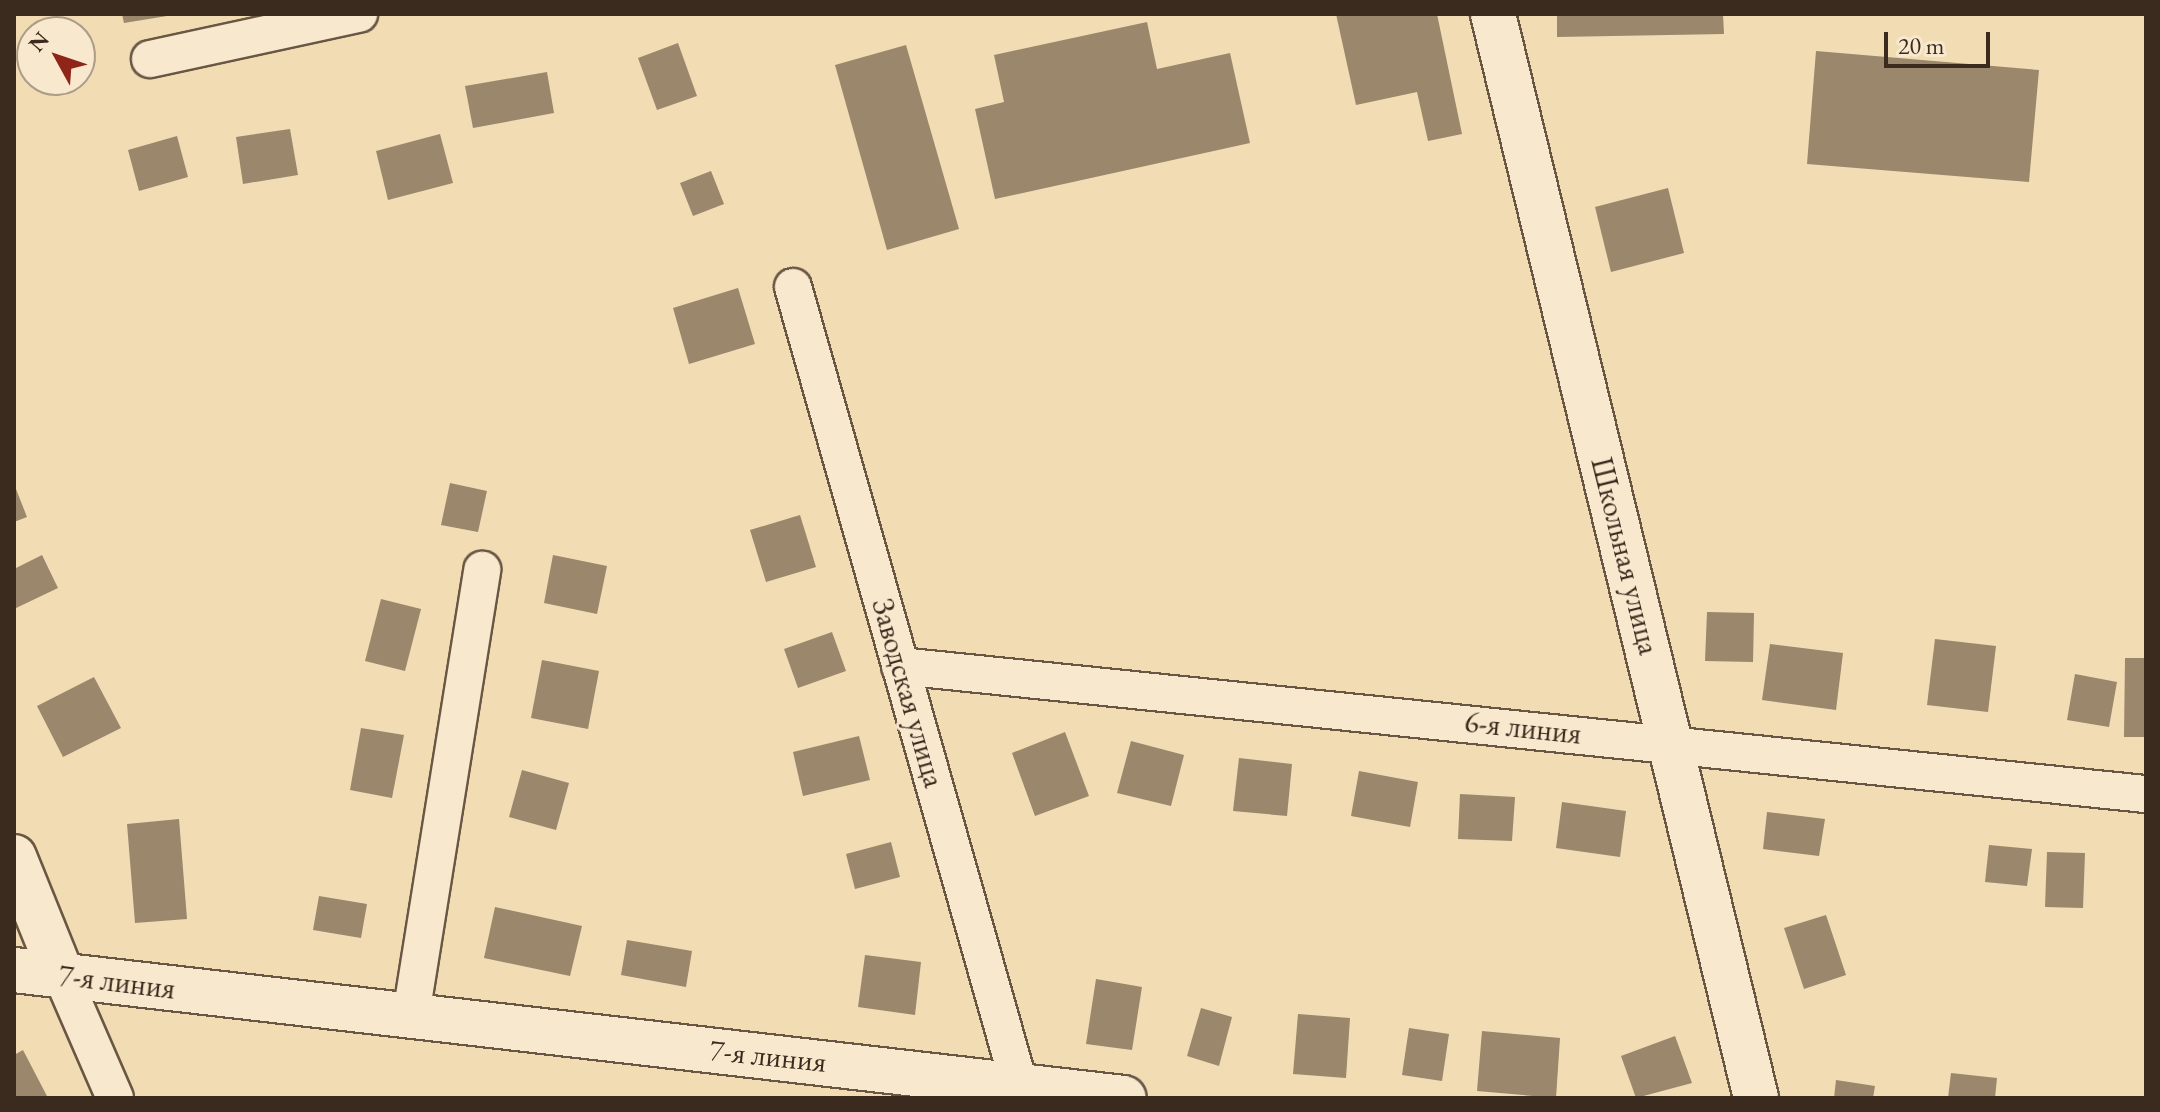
<!DOCTYPE html>
<html>
<head>
<meta charset="utf-8">
<style>
  body { margin:0 }
  #map { position:relative; width:2160px; height:1112px; overflow:hidden; background:#f2dcb3; font-family:"EB Garamond",serif }
  div>[style] { position:absolute }
  .building>* { inset:0; background:#9a876c }
  .roads { filter:drop-shadow(2px 0 #695744) drop-shadow(-2px 0 #695744) drop-shadow(0 2px #695744) drop-shadow(0 -2px #695744) }
  .street>* { height:36px; margin:-18px; padding:0 18px; transform-origin:18px; border-radius:18px; background:#f7e8ce }
  .secondary>* { height:44px; margin:-22px; padding:0 22px; transform-origin:22px; border-radius:22px; background:#f7e8ce }
  span { translate:-50% -50%; white-space:nowrap; text-align:center; line-height:1.15; -webkit-text-stroke:6px #f7e8ce; paint-order:stroke }
  .street-label { font-size:30px; color:#3b2b1f }
  .frame { position:absolute; inset:0; border:16px solid #3b2b1f; pointer-events:none }
  .north { position:absolute; left:16px; top:16px; width:80px; height:80px; box-sizing:border-box; background:#f7e8ce; border:2px solid #ac9c88; border-radius:50%; rotate:310deg; font-size:22px; font-weight:700; line-height:32px; text-align:center; color:#3b2b1f }
  .north::after { content:''; display:block; margin:auto; width:28px; height:36px; background:#8f2418; clip-path:polygon(50% 0,100% 100%,50% 72%,0 100%) }
  .scale { position:absolute; left:1884px; top:32px; width:106px; height:36px; box-sizing:border-box; border:4px solid #3b2b1f; border-top:0; padding-left:10px; font-size:24px; line-height:28px; white-space:nowrap; color:#3b2b1f; -webkit-text-stroke:6px #f7e8ce; paint-order:stroke }
</style>
</head>
<body>
<div id="map">
  <div class="building">
    <div style="clip-path:polygon(122px 14px,167px 14px,167px 16px,124px 23px)"></div>
    <div style="clip-path:polygon(1336px 14px,1437px 14px,1462px 134px,1428px 141px,1417px 92px,1356px 105px)"></div>
    <div style="clip-path:polygon(1557px 14px,1723px 14px,1724px 34px,1557px 37px)"></div>
    <div style="clip-path:polygon(1147px 22px,1157px 69px,1230px 53px,1250px 143px,995px 199px,975px 109px,1004px 102px,994px 55px)"></div>
    <div style="clip-path:polygon(678px 43px,697px 96px,657px 110px,638px 58px)"></div>
    <div style="clip-path:polygon(906px 45px,959px 229px,887px 250px,835px 65px)"></div>
    <div style="clip-path:polygon(1816px 51px,2039px 70px,2029px 182px,1807px 164px)"></div>
    <div style="clip-path:polygon(547px 72px,554px 113px,473px 128px,465px 86px)"></div>
    <div style="clip-path:polygon(290px 129px,298px 175px,243px 184px,236px 137px)"></div>
    <div style="clip-path:polygon(440px 134px,453px 183px,388px 200px,376px 151px)"></div>
    <div style="clip-path:polygon(177px 136px,188px 177px,139px 191px,128px 150px)"></div>
    <div style="clip-path:polygon(711px 171px,724px 204px,693px 216px,680px 183px)"></div>
    <div style="clip-path:polygon(1668px 188px,1684px 253px,1611px 272px,1595px 207px)"></div>
    <div style="clip-path:polygon(738px 288px,755px 344px,689px 364px,673px 308px)"></div>
    <div style="clip-path:polygon(450px 483px,487px 491px,478px 532px,441px 525px)"></div>
    <div style="clip-path:polygon(14px 484px,27px 517px,14px 522px)"></div>
    <div style="clip-path:polygon(800px 515px,816px 567px,766px 582px,750px 530px)"></div>
    <div style="clip-path:polygon(42px 555px,58px 588px,14px 609px,14px 569px)"></div>
    <div style="clip-path:polygon(553px 555px,607px 566px,597px 614px,544px 603px)"></div>
    <div style="clip-path:polygon(381px 599px,421px 609px,405px 671px,365px 661px)"></div>
    <div style="clip-path:polygon(1707px 612px,1754px 613px,1753px 662px,1705px 661px)"></div>
    <div style="clip-path:polygon(832px 632px,846px 671px,798px 688px,784px 649px)"></div>
    <div style="clip-path:polygon(1935px 639px,1996px 646px,1988px 712px,1927px 705px)"></div>
    <div style="clip-path:polygon(1770px 644px,1843px 653px,1836px 710px,1762px 700px)"></div>
    <div style="clip-path:polygon(2125px 658px,2146px 658px,2146px 737px,2124px 737px)"></div>
    <div style="clip-path:polygon(542px 660px,599px 671px,588px 729px,531px 718px)"></div>
    <div style="clip-path:polygon(2075px 674px,2117px 682px,2109px 727px,2067px 720px)"></div>
    <div style="clip-path:polygon(94px 677px,121px 728px,63px 757px,37px 706px)"></div>
    <div style="clip-path:polygon(361px 728px,404px 735px,392px 798px,350px 790px)"></div>
    <div style="clip-path:polygon(1065px 732px,1089px 796px,1035px 816px,1012px 753px)"></div>
    <div style="clip-path:polygon(859px 736px,870px 780px,803px 796px,793px 752px)"></div>
    <div style="clip-path:polygon(1131px 741px,1184px 755px,1171px 806px,1117px 793px)"></div>
    <div style="clip-path:polygon(1239px 758px,1292px 764px,1287px 816px,1233px 811px)"></div>
    <div style="clip-path:polygon(522px 770px,569px 783px,556px 830px,509px 817px)"></div>
    <div style="clip-path:polygon(1359px 771px,1418px 782px,1410px 827px,1351px 816px)"></div>
    <div style="clip-path:polygon(1460px 794px,1515px 797px,1512px 841px,1458px 839px)"></div>
    <div style="clip-path:polygon(1562px 802px,1626px 811px,1620px 857px,1556px 848px)"></div>
    <div style="clip-path:polygon(1767px 812px,1825px 819px,1819px 856px,1763px 849px)"></div>
    <div style="clip-path:polygon(179px 819px,187px 919px,135px 923px,127px 824px)"></div>
    <div style="clip-path:polygon(891px 842px,900px 877px,855px 889px,846px 854px)"></div>
    <div style="clip-path:polygon(1989px 845px,2032px 849px,2027px 886px,1985px 882px)"></div>
    <div style="clip-path:polygon(2047px 852px,2085px 853px,2083px 908px,2045px 907px)"></div>
    <div style="clip-path:polygon(319px 896px,367px 904px,361px 938px,313px 930px)"></div>
    <div style="clip-path:polygon(495px 907px,582px 926px,570px 976px,484px 958px)"></div>
    <div style="clip-path:polygon(1826px 915px,1846px 975px,1804px 989px,1784px 928px)"></div>
    <div style="clip-path:polygon(627px 940px,692px 951px,686px 987px,621px 975px)"></div>
    <div style="clip-path:polygon(865px 955px,921px 962px,915px 1015px,858px 1007px)"></div>
    <div style="clip-path:polygon(1096px 979px,1142px 987px,1132px 1050px,1086px 1044px)"></div>
    <div style="clip-path:polygon(1201px 1008px,1232px 1017px,1219px 1066px,1187px 1056px)"></div>
    <div style="clip-path:polygon(1298px 1014px,1350px 1018px,1346px 1078px,1293px 1074px)"></div>
    <div style="clip-path:polygon(1409px 1028px,1449px 1034px,1442px 1081px,1402px 1075px)"></div>
    <div style="clip-path:polygon(1482px 1031px,1560px 1038px,1556px 1098px,1477px 1091px)"></div>
    <div style="clip-path:polygon(1675px 1036px,1692px 1083px,1636px 1098px,1621px 1056px)"></div>
    <div style="clip-path:polygon(23px 1050px,48px 1098px,14px 1098px,14px 1055px)"></div>
    <div style="clip-path:polygon(1951px 1073px,1997px 1078px,1995px 1098px,1948px 1098px)"></div>
    <div style="clip-path:polygon(1836px 1080px,1875px 1086px,1873px 1098px,1834px 1098px)"></div>
  </div>
  <div class="roads">
    <div class="street">
      <div style="left:150px;top:59px;width:214px;rotate:-12.2deg"></div>
      <div style="left:793px;top:287px;width:843px;rotate:74.17deg"></div>
      <div style="left:900px;top:666px;width:1253px;rotate:5.87deg"></div>
      <div style="left:62px;top:976px;width:133px;rotate:66.5deg"></div>
      <div style="left:411px;top:1015px;width:451px;rotate:-80.9deg"></div>
    </div>
    <div class="secondary">
      <div style="left:1493px;top:14px;width:1115px;rotate:76.36deg"></div>
      <div style="left:14px;top:857px;width:128px;rotate:68deg"></div>
      <div style="left:14px;top:970px;width:1117px;rotate:6.58deg"></div>
    </div>
  </div>
  <div class="street-label">
    <span style="left:1625px;top:556px;rotate:76deg">Школьная улица</span>
    <span style="left:908px;top:693px;rotate:74deg">Заводская улица</span>
    <span style="left:1523px;top:728px;rotate:6deg">6-я линия</span>
    <span style="left:117px;top:982px;rotate:7deg">7-я линия</span>
    <span style="left:768px;top:1056px;rotate:6deg">7-я линия</span>
  </div>
  <div class="frame"></div>
  <div class="north">N</div>
  <div class="scale">20 m</div>
</div>
</body>
</html>
